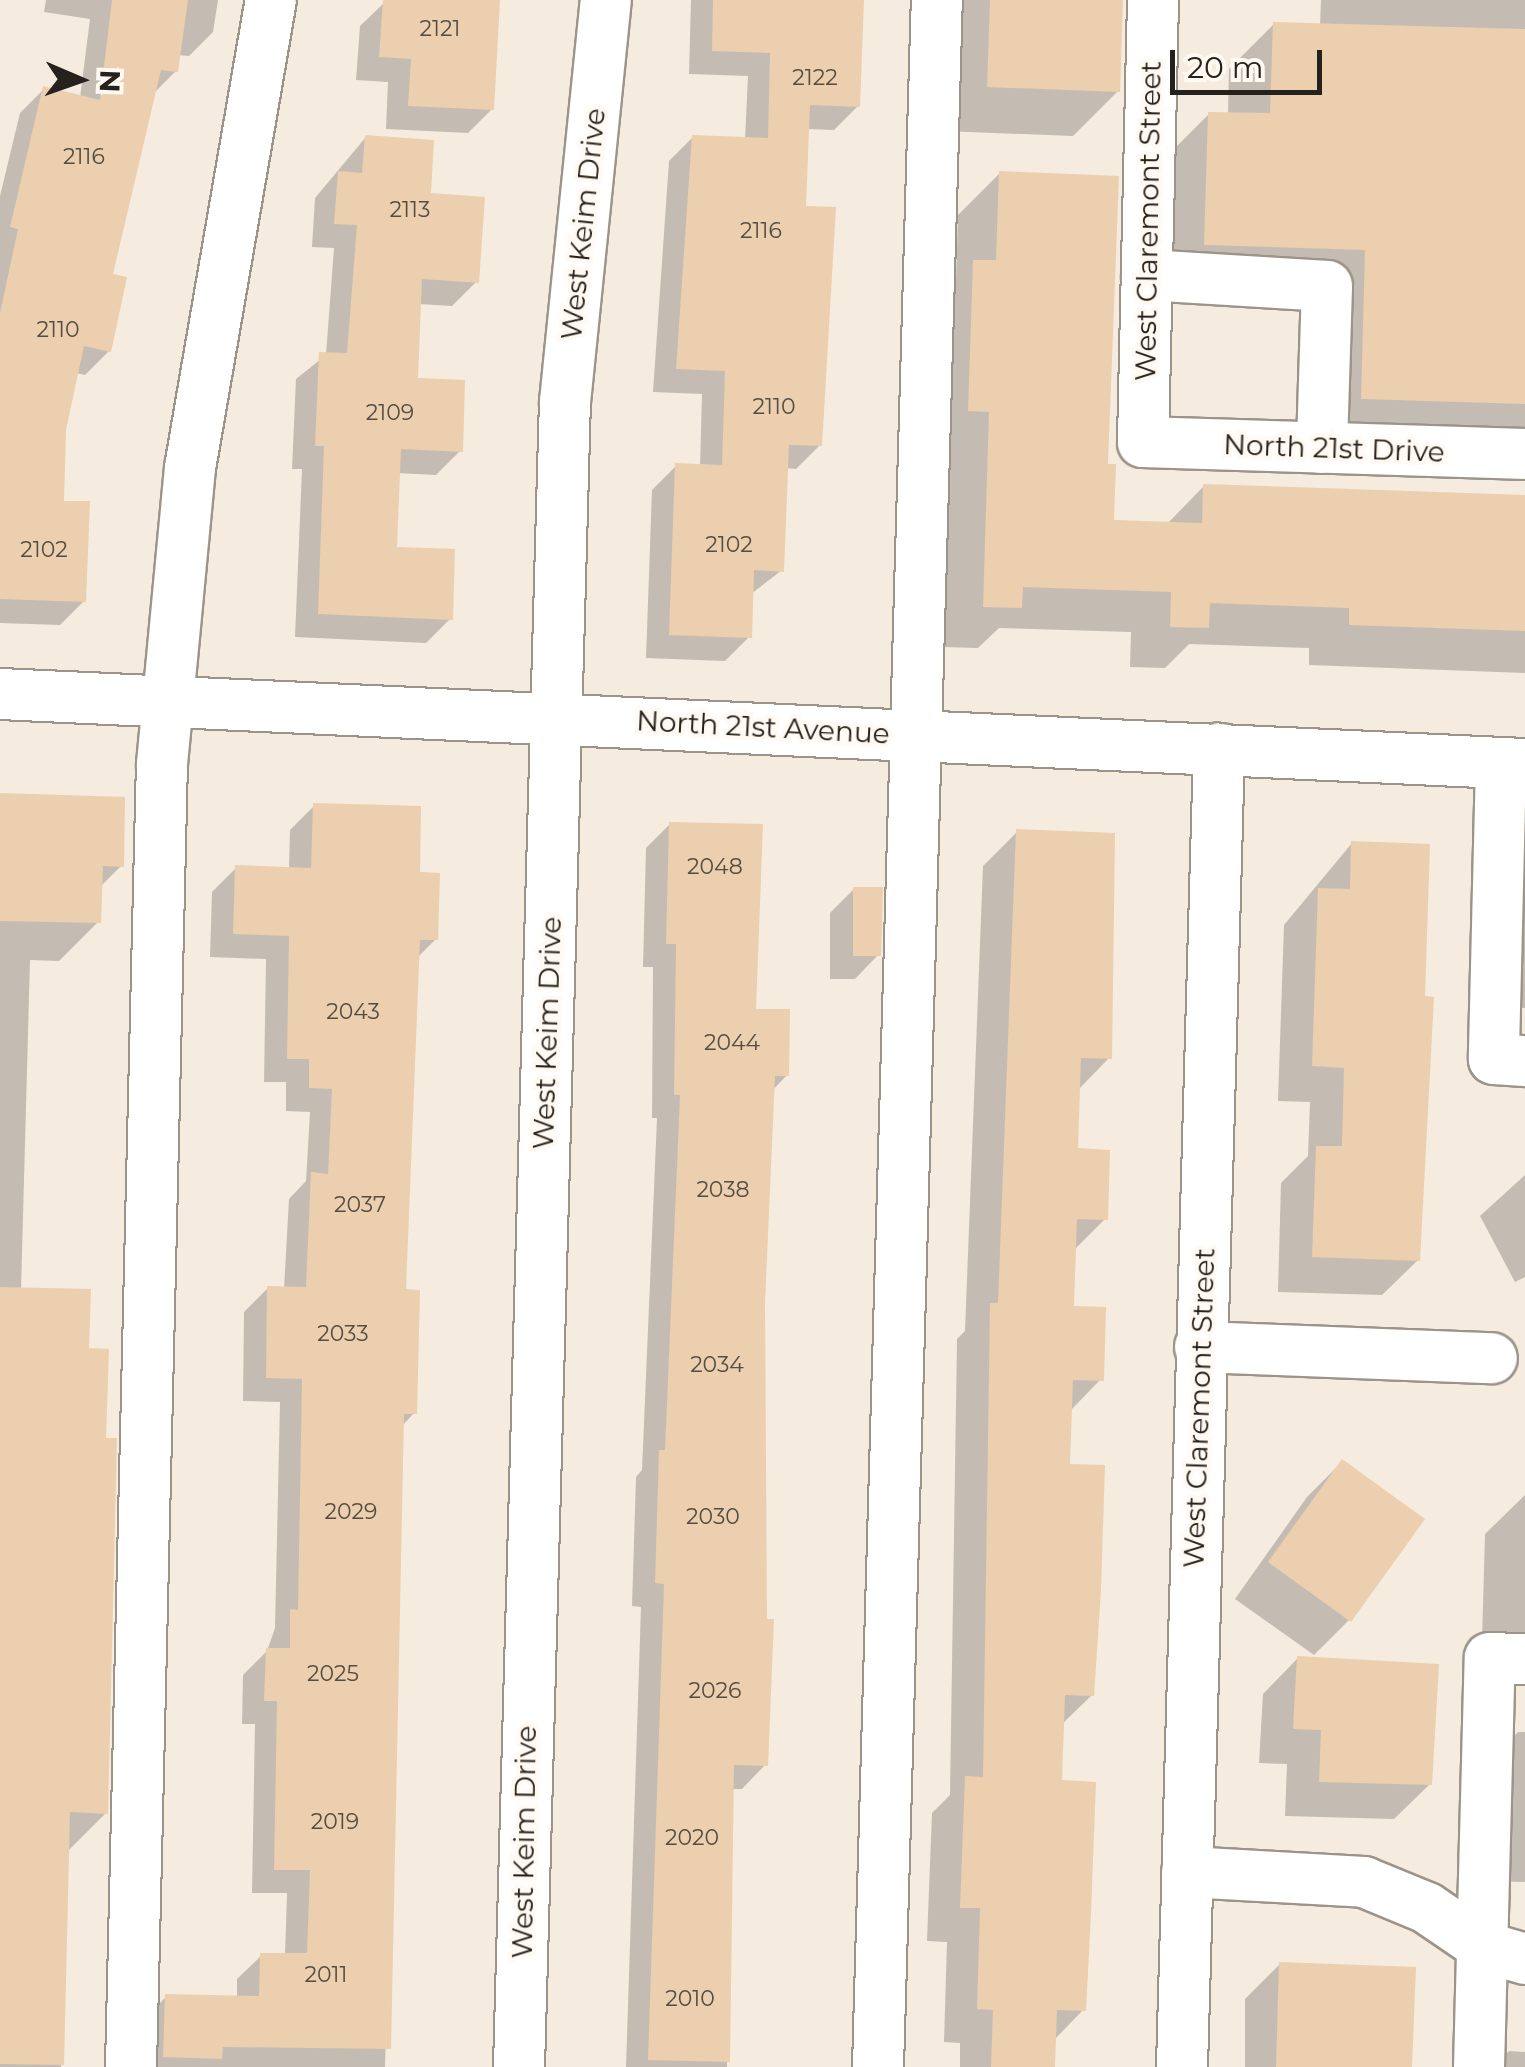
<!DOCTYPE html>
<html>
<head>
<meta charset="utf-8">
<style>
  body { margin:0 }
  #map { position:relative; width:1525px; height:2067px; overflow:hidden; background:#f5ebdf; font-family:Montserrat,sans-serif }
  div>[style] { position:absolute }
  .shadow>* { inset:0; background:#0003 }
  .building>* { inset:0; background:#ebcfae }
  .roads { filter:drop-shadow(2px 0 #9d9489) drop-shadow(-2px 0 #9d9489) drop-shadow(0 2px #9d9489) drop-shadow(0 -2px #9d9489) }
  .minor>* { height:50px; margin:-25px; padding:0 25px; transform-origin:25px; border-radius:25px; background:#fff }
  span { translate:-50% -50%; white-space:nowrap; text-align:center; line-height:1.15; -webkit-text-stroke:8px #fff9f2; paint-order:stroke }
  .number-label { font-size:22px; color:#564d42 }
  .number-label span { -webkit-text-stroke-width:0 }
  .street-label { font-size:28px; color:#25221e }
  .north { position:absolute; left:30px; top:30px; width:100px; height:100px; -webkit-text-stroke:8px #fff9f2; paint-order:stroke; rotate:92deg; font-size:28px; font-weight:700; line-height:40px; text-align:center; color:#25221e }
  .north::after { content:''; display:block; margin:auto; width:35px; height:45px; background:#25221e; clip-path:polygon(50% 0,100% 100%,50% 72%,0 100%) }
  .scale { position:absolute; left:1170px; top:50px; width:152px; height:45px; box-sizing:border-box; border:5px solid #25221e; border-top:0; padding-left:12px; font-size:30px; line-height:35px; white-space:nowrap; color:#25221e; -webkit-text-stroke:8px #fff9f2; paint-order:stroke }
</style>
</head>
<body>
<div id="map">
  <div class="shadow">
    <div style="clip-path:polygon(46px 0,218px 0,213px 32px,189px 56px,178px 55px,176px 71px,153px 94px,110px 276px,109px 351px,85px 375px,76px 373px,64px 430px,61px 503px,84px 601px,60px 625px,0 623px,0 196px,20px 113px,44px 89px,80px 98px,90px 19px,44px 12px)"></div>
    <div style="clip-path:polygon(497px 0,492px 109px,468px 133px,386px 129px,388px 82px,356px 80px,360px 26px,384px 3px,396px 0)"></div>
    <div style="clip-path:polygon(691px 0,862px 0,858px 106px,834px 130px,807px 129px,803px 208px,820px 445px,796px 469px,785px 468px,782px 570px,751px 594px,749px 637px,725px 661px,646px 658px,652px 490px,676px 466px,700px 467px,702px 394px,653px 392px,669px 161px,693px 137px,745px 140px,748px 76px,689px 74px)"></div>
    <div style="clip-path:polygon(948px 0,1121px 0,1118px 91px,1073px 136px,943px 131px)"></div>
    <div style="clip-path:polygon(1321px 0,1525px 0,1525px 449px,1317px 443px,1321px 294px,1160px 289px,1164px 159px,1209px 114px,1228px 115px,1229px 69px,1274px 24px,1320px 26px)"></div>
    <div style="clip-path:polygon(366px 137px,428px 195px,476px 282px,452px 306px,419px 304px,415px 380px,460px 451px,436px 475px,397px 473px,395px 549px,450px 619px,426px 643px,295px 637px,302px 469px,292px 469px,296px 379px,326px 355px,334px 248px,312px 247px,315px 198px)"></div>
    <div style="clip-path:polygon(1000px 173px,1105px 466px,1111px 523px,1166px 525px,1204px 486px,1525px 498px,1525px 673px,1309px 665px,1309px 648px,1189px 644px,1165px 668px,1130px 667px,1131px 632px,999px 628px,978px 648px,943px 647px,949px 452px,928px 451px,933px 303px,956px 280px,958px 215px)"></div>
    <div style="clip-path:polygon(0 796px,121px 866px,99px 888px,98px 922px,59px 961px,30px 960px,21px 1290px,86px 1350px,104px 1440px,106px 1813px,67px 1852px,61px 2067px,0 2067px)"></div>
    <div style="clip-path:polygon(314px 806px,417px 875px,436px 939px,417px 958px,404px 1292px,414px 1413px,402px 1426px,385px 2067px,140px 2067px,142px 2021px,166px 1997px,237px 1998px,237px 1979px,261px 1956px,285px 1956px,287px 1893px,252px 1893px,255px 1724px,242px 1724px,243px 1675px,267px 1651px,275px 1628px,280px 1402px,243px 1401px,244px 1312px,268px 1288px,284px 1289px,289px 1199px,306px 1181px,310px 1112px,286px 1111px,286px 1082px,264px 1082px,266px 959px,210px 957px,212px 892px,236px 868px,289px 870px,290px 830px)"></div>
    <div style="clip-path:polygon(670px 824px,787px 1075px,772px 1091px,762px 1303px,765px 1765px,742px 1789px,731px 1789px,727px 2067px,626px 2067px,641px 1607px,632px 1606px,636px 1477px,642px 1470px,657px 1118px,652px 1118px,653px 967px,643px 967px,646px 848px)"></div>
    <div style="clip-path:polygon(1017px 832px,1109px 1058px,1078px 1090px,1076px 1151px,1105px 1219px,1074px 1250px,1072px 1308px,1101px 1379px,1070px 1411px,1068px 1466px,1092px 1695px,1061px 1725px,1059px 1783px,1083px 2010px,1054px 2040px,1053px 2067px,960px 2067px,960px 2043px,944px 2042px,947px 1942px,927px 1941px,932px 1813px,950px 1795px,957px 1339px,965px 1331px,983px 866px)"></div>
    <div style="clip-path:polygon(1352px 843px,1418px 1260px,1382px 1295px,1278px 1292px,1281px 1183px,1308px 1156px,1310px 1102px,1278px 1101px,1284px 925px)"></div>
    <div style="clip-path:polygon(854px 889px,878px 955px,855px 979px,830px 979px,830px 913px)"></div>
    <div style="clip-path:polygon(1525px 890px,1525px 1008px,1505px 1007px,1509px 907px)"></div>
    <div style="clip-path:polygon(1525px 1175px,1525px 1277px,1515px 1282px,1480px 1216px)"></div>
    <div style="clip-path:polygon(1342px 1462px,1349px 1620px,1314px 1655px,1235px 1599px,1307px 1497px)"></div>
    <div style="clip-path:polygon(1525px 1495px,1525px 1650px,1482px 1641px,1485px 1534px)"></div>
    <div style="clip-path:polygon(1298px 1658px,1430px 1784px,1394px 1819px,1285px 1816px,1287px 1764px,1259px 1763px,1263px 1694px)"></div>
    <div style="clip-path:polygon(1518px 1732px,1525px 1732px,1525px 1882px,1480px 1881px,1483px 1767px)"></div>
    <div style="clip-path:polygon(1280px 1964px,1410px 2067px,1245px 2067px,1245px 1999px)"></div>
    <div style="clip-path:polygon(1509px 2051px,1525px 2052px,1525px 2067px,1494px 2067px)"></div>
  </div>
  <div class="building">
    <div style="clip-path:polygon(112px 0,188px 0,178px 72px,161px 70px,113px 274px,127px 277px,111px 352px,84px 346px,66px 430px,64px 501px,90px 501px,86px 602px,0 599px,0 313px,18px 229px,10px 227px,43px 86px,100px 100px)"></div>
    <div style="clip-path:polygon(383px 0,500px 0,494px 110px,408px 106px,411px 59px,379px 57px)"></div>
    <div style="clip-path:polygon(713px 0,864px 0,860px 107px,810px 105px,806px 206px,836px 207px,822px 446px,789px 445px,784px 572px,754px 570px,752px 638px,669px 635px,675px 463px,722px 465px,725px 371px,676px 369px,692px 135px,768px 138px,770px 53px,712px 51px)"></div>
    <div style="clip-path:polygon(990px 0,1123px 0,1120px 92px,987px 87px)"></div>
    <div style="clip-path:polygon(1273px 22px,1525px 29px,1525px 404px,1361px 399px,1365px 250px,1204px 245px,1208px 112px,1270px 113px)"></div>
    <div style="clip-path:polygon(365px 135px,434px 140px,431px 193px,485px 197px,479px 283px,422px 279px,418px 378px,465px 380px,463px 452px,401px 449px,397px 547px,455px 549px,453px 620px,318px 614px,324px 446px,315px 446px,319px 352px,347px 353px,357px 225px,334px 224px,338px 171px,362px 173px)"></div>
    <div style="clip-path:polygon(999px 171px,1119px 176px,1108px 464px,1116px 464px,1114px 520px,1202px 523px,1203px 484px,1525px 495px,1525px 631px,1349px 625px,1349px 608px,1210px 603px,1209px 628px,1170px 627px,1171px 592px,1023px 587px,1022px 608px,983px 607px,989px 412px,968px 411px,973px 260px,996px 260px)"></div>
    <div style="clip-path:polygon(0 793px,125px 797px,124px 867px,103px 866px,101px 923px,0 921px)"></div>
    <div style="clip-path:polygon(313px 803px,421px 806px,420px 872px,440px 873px,438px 940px,420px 940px,406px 1289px,420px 1290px,417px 1414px,404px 1414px,391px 2049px,223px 2047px,222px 2059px,163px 2057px,165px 1994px,259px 1996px,260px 1953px,307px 1953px,310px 1870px,274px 1870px,277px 1701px,264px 1701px,266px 1648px,290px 1648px,290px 1609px,298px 1610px,302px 1379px,266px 1378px,267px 1286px,306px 1287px,311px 1172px,328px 1174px,332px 1089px,309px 1088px,309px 1059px,287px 1059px,289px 936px,233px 934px,235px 865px,311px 868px)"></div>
    <div style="clip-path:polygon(669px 822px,763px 824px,756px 1009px,790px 1009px,789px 1076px,775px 1076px,765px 1303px,767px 1619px,774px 1619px,768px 1766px,734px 1765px,730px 2062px,648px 2060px,664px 1584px,655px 1583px,659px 1450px,665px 1450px,680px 1095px,674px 1095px,676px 944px,666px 944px)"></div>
    <div style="clip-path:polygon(1016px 829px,1115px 833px,1112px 1059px,1081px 1058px,1078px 1148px,1110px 1150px,1108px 1220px,1077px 1219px,1074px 1306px,1106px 1307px,1104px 1381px,1073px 1380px,1070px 1464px,1105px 1465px,1101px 1590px,1094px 1696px,1065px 1695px,1062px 1780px,1096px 1782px,1091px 1913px,1086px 2011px,1057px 2010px,1055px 2067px,991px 2067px,993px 2010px,977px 2009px,980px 1908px,960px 1908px,965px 1776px,983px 1777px,990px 1303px,998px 1303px)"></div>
    <div style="clip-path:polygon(1351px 841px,1430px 844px,1425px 996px,1434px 997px,1420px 1261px,1312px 1257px,1316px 1146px,1342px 1146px,1344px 1068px,1312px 1066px,1318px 888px,1350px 889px)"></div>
    <div style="clip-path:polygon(853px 887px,883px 887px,881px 956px,853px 956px)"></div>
    <div style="clip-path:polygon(0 1287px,91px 1289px,89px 1348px,109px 1349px,106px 1438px,117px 1438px,108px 1814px,70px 1812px,64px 2065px,0 2064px)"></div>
    <div style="clip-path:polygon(1342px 1459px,1425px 1519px,1351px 1622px,1268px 1562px)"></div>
    <div style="clip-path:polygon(1297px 1656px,1439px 1664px,1432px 1785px,1319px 1782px,1321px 1730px,1293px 1729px)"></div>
    <div style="clip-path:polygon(1279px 1962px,1416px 1967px,1412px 2067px,1276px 2067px)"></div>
  </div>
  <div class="roads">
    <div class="minor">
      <div style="left:1153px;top:0;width:442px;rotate:91.3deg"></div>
      <div style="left:1143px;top:442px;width:382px;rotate:1.8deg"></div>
      <div style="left:1147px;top:275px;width:180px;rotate:3.5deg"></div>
      <div style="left:1327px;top:286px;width:162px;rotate:91.8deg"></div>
      <div style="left:0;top:694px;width:1527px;rotate:2.63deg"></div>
      <div style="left:1501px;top:763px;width:296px;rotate:91.4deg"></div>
      <div style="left:1494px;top:1059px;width:31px;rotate:4deg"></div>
      <div style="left:1200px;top:1347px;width:292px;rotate:2.2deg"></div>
      <div style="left:1187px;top:1872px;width:177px;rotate:3.2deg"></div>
      <div style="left:1364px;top:1882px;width:68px;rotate:22.4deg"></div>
      <div style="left:1427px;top:1908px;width:69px;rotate:34.4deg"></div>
      <div style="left:1484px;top:1947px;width:43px;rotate:16.3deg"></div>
      <div style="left:131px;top:2067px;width:1303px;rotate:-88.64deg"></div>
      <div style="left:162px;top:764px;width:297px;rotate:-84.6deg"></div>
      <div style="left:190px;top:468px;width:475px;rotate:-80.2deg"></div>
      <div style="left:519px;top:2067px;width:1666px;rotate:-88.42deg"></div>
      <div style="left:565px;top:402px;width:404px;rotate:-84.2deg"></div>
      <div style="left:878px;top:2067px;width:2068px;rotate:-88.37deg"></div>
      <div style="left:1182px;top:2067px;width:1319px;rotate:-88.39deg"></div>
      <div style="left:1479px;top:2067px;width:409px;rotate:-88.5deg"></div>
      <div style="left:1490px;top:1658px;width:35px;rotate:2deg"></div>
    </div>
  </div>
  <div class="number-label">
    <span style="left:440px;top:29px">2121</span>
    <span style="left:815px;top:78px">2122</span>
    <span style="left:84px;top:157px">2116</span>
    <span style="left:410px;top:210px">2113</span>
    <span style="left:761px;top:231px">2116</span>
    <span style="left:58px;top:330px">2110</span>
    <span style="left:774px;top:407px">2110</span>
    <span style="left:390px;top:413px">2109</span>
    <span style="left:729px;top:545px">2102</span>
    <span style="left:44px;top:550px">2102</span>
    <span style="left:715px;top:867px">2048</span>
    <span style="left:353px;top:1012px">2043</span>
    <span style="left:732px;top:1043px">2044</span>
    <span style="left:723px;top:1190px">2038</span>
    <span style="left:360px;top:1205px">2037</span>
    <span style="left:343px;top:1334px">2033</span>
    <span style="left:717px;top:1365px">2034</span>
    <span style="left:351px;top:1512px">2029</span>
    <span style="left:713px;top:1517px">2030</span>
    <span style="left:333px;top:1674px">2025</span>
    <span style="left:715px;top:1691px">2026</span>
    <span style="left:335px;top:1822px">2019</span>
    <span style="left:692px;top:1838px">2020</span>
    <span style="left:326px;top:1975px">2011</span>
    <span style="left:690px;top:1999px">2010</span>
  </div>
  <div class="street-label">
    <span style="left:1148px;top:221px;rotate:-89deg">West Claremont Street</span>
    <span style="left:583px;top:224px;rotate:-84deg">West Keim Drive</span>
    <span style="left:1334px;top:448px;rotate:2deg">North 21st Drive</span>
    <span style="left:763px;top:727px;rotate:3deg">North 21st Avenue</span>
    <span style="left:547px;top:1033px;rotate:-88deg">West Keim Drive</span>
    <span style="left:1199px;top:1408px;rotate:-88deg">West Claremont Street</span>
    <span style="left:524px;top:1842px;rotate:-89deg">West Keim Drive</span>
  </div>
  <div class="north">N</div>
  <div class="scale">20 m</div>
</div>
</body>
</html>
